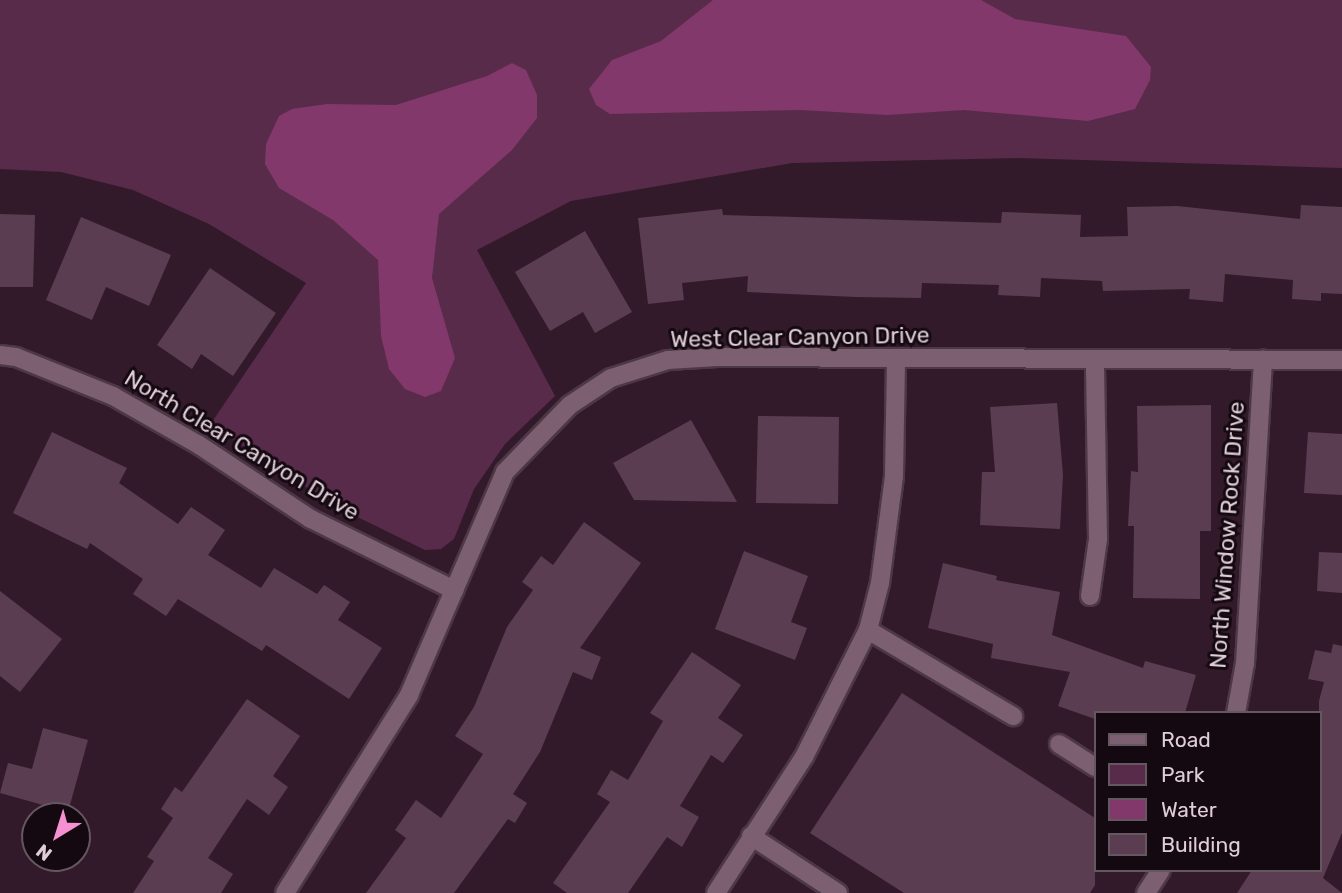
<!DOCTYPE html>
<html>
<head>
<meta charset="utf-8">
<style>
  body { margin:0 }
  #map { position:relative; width:1342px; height:893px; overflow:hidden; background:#331a2b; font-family:Rubik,sans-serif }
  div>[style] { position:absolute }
  .green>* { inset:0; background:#592b4a }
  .water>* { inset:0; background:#82386b }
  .building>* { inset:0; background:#5a3d50 }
  .roads { filter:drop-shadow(2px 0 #4d3846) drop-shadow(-2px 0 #4d3846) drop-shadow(0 2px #4d3846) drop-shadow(0 -2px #4d3846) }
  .minor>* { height:18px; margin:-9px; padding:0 9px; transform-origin:9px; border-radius:9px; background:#7d5f72 }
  span { translate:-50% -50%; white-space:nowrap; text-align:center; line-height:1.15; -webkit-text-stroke:6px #140910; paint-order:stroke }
  .street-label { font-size:23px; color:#dfcdd8 }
  .legend { position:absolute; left:1094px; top:711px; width:228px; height:161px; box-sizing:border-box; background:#140910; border:2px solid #655760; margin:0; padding:9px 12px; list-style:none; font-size:21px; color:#dfcdd8 }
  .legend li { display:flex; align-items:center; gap:14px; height:35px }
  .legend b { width:35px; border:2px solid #655760 }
  .north { position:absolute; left:21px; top:802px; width:70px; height:70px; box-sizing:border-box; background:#140910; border:2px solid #655760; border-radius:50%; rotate:218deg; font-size:19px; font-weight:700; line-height:28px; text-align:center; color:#dfcdd8 }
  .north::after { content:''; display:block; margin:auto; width:24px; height:32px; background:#f591d2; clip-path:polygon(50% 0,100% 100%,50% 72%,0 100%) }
</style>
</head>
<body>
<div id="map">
  <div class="green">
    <div style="clip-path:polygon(0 0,1342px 0,1342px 168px,1018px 158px,792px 163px,571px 201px,477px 250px,555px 396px,505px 444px,474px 489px,454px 539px,441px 549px,425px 550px,335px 506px,210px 425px,306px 283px,209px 224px,133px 190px,61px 172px,0 169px)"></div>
  </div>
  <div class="water">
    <div style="clip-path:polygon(713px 0,981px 0,1015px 19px,1126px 36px,1151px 67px,1150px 80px,1135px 109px,1088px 121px,964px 110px,887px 115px,801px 110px,610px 114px,596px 105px,589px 89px,612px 60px,661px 41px)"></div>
    <div style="clip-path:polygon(512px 63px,526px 70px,537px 95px,537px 118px,512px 150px,439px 214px,432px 278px,455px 358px,441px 391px,425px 397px,405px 389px,389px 369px,381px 336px,378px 260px,333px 220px,279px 188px,265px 164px,266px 144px,279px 116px,292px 109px,327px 104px,396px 105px,487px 76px)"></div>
  </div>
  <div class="building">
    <div style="clip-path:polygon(1301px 205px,1342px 207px,1342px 294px,1321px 293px,1321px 301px,1292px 299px,1293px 280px,1225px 274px,1223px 302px,1189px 299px,1190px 289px,1103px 291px,1102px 281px,1041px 278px,1040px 297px,998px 295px,999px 285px,922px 283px,921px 298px,856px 297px,747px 292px,748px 276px,682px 283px,684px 300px,648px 304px,638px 218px,722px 209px,723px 215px,1001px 223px,1002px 212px,1081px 215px,1080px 237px,1128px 236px,1127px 207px,1177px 206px,1300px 219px)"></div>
    <div style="clip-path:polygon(0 214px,35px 215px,33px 287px,0 287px)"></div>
    <div style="clip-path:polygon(81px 217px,171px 255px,149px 306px,106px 287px,92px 320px,46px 300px)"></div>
    <div style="clip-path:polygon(585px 231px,632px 312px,595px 333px,583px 312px,550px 331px,515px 272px)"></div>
    <div style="clip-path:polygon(210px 268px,276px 313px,233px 376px,201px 354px,192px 369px,157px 345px)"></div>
    <div style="clip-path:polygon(1057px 403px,1063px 475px,1060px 529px,980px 525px,982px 472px,995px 472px,990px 407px)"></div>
    <div style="clip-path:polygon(1211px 405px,1211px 531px,1200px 531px,1200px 599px,1133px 598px,1134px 526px,1128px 526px,1131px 471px,1138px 472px,1137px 406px)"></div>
    <div style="clip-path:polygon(758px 416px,839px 417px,838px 504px,756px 503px)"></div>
    <div style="clip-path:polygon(691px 420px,737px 502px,634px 500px,613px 463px)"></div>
    <div style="clip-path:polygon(52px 432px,127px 468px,119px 483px,178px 524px,191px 507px,225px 530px,208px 555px,261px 588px,274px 568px,317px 594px,324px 585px,350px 602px,338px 620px,382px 648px,349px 699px,266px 645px,262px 651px,178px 599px,166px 616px,133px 594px,143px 579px,90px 543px,87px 549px,13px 513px)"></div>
    <div style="clip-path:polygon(1308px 432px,1342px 434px,1342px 495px,1304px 493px)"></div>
    <div style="clip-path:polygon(584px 522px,641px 563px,580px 648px,601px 657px,592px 680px,573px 672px,540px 752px,513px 794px,527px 803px,515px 823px,508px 819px,454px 893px,366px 893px,406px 838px,395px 830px,416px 800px,441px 818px,483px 754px,455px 736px,474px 707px,507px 627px,533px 590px,522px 582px,541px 556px,553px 565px)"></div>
    <div style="clip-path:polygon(744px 551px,808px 576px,791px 622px,807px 628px,795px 660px,715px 629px)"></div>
    <div style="clip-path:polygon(1319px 552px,1342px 553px,1342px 593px,1317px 591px)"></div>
    <div style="clip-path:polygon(943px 563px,997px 576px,996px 580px,1060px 592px,1052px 635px,1143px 668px,1145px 661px,1196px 675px,1185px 713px,1095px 713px,1095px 719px,1058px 706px,1070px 672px,991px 658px,993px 644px,928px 628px)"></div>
    <div style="clip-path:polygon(0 591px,62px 639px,20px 692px,0 676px)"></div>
    <div style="clip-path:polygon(1333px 644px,1342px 646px,1342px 833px,1323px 878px,1342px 893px,1237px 893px,1252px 870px,1319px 870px,1319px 701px,1324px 682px,1308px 679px,1315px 650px,1331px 653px)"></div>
    <div style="clip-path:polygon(692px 652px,741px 685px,718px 718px,743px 735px,723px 763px,711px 755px,680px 806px,699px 817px,682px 847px,667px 837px,628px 893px,567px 893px,553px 883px,610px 802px,597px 794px,611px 770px,628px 780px,663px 721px,650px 713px)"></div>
    <div style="clip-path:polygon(902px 693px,1095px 818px,1095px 885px,1090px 893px,904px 893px,810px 833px)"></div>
    <div style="clip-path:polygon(247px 699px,300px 736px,273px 776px,288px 787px,269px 815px,247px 799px,208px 858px,233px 874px,221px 893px,133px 893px,154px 861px,147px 857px,173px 818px,161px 809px,175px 787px,182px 792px)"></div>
    <div style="clip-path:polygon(43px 728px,88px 740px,68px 812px,0 793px,8px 763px,32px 769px)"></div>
  </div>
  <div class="roads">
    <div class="minor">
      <div style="left:0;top:355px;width:16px;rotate:7deg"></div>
      <div style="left:16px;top:357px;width:105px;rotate:21.9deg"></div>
      <div style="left:113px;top:396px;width:99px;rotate:29.7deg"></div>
      <div style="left:199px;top:445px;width:134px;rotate:33.5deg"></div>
      <div style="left:311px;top:519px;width:160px;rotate:26.4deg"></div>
      <div style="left:1090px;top:596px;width:58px;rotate:-82deg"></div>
      <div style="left:1098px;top:539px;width:179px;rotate:-91deg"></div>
      <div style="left:868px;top:630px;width:169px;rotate:30.7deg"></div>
      <div style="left:1236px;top:713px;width:51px;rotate:-79.8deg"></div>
      <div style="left:1245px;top:663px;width:304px;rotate:-86.6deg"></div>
      <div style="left:1059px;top:744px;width:43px;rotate:32.6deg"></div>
      <div style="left:751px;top:836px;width:104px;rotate:33.2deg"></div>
      <div style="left:285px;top:893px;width:234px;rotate:-57.9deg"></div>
      <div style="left:409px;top:695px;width:243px;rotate:-66.7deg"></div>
      <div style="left:505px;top:472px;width:93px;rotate:-45.9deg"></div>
      <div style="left:570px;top:405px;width:49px;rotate:-33.4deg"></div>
      <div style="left:611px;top:378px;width:60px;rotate:-17.5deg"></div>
      <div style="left:668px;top:360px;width:49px;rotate:-3.5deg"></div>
      <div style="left:717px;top:357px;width:625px;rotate:0.28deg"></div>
      <div style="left:716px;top:893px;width:162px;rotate:-57.1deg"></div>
      <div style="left:804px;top:757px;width:142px;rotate:-63.3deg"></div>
      <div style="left:868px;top:630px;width:49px;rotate:-75.7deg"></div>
      <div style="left:880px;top:583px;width:108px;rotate:-82.5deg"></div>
      <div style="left:894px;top:476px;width:117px;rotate:-89deg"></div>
      <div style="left:1146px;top:893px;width:27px;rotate:-57deg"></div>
    </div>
  </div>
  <div class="street-label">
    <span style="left:800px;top:337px;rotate:-1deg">West Clear Canyon Drive</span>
    <span style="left:242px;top:445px;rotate:31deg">North Clear Canyon Drive</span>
    <span style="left:1227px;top:535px;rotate:-86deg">North Window Rock Drive</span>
  </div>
  <ul class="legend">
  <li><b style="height:9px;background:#7d5f72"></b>Road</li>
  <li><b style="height:19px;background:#592b4a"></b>Park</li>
  <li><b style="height:19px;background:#82386b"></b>Water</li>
  <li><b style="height:19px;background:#5a3d50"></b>Building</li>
  </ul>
  <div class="north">N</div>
</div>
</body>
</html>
